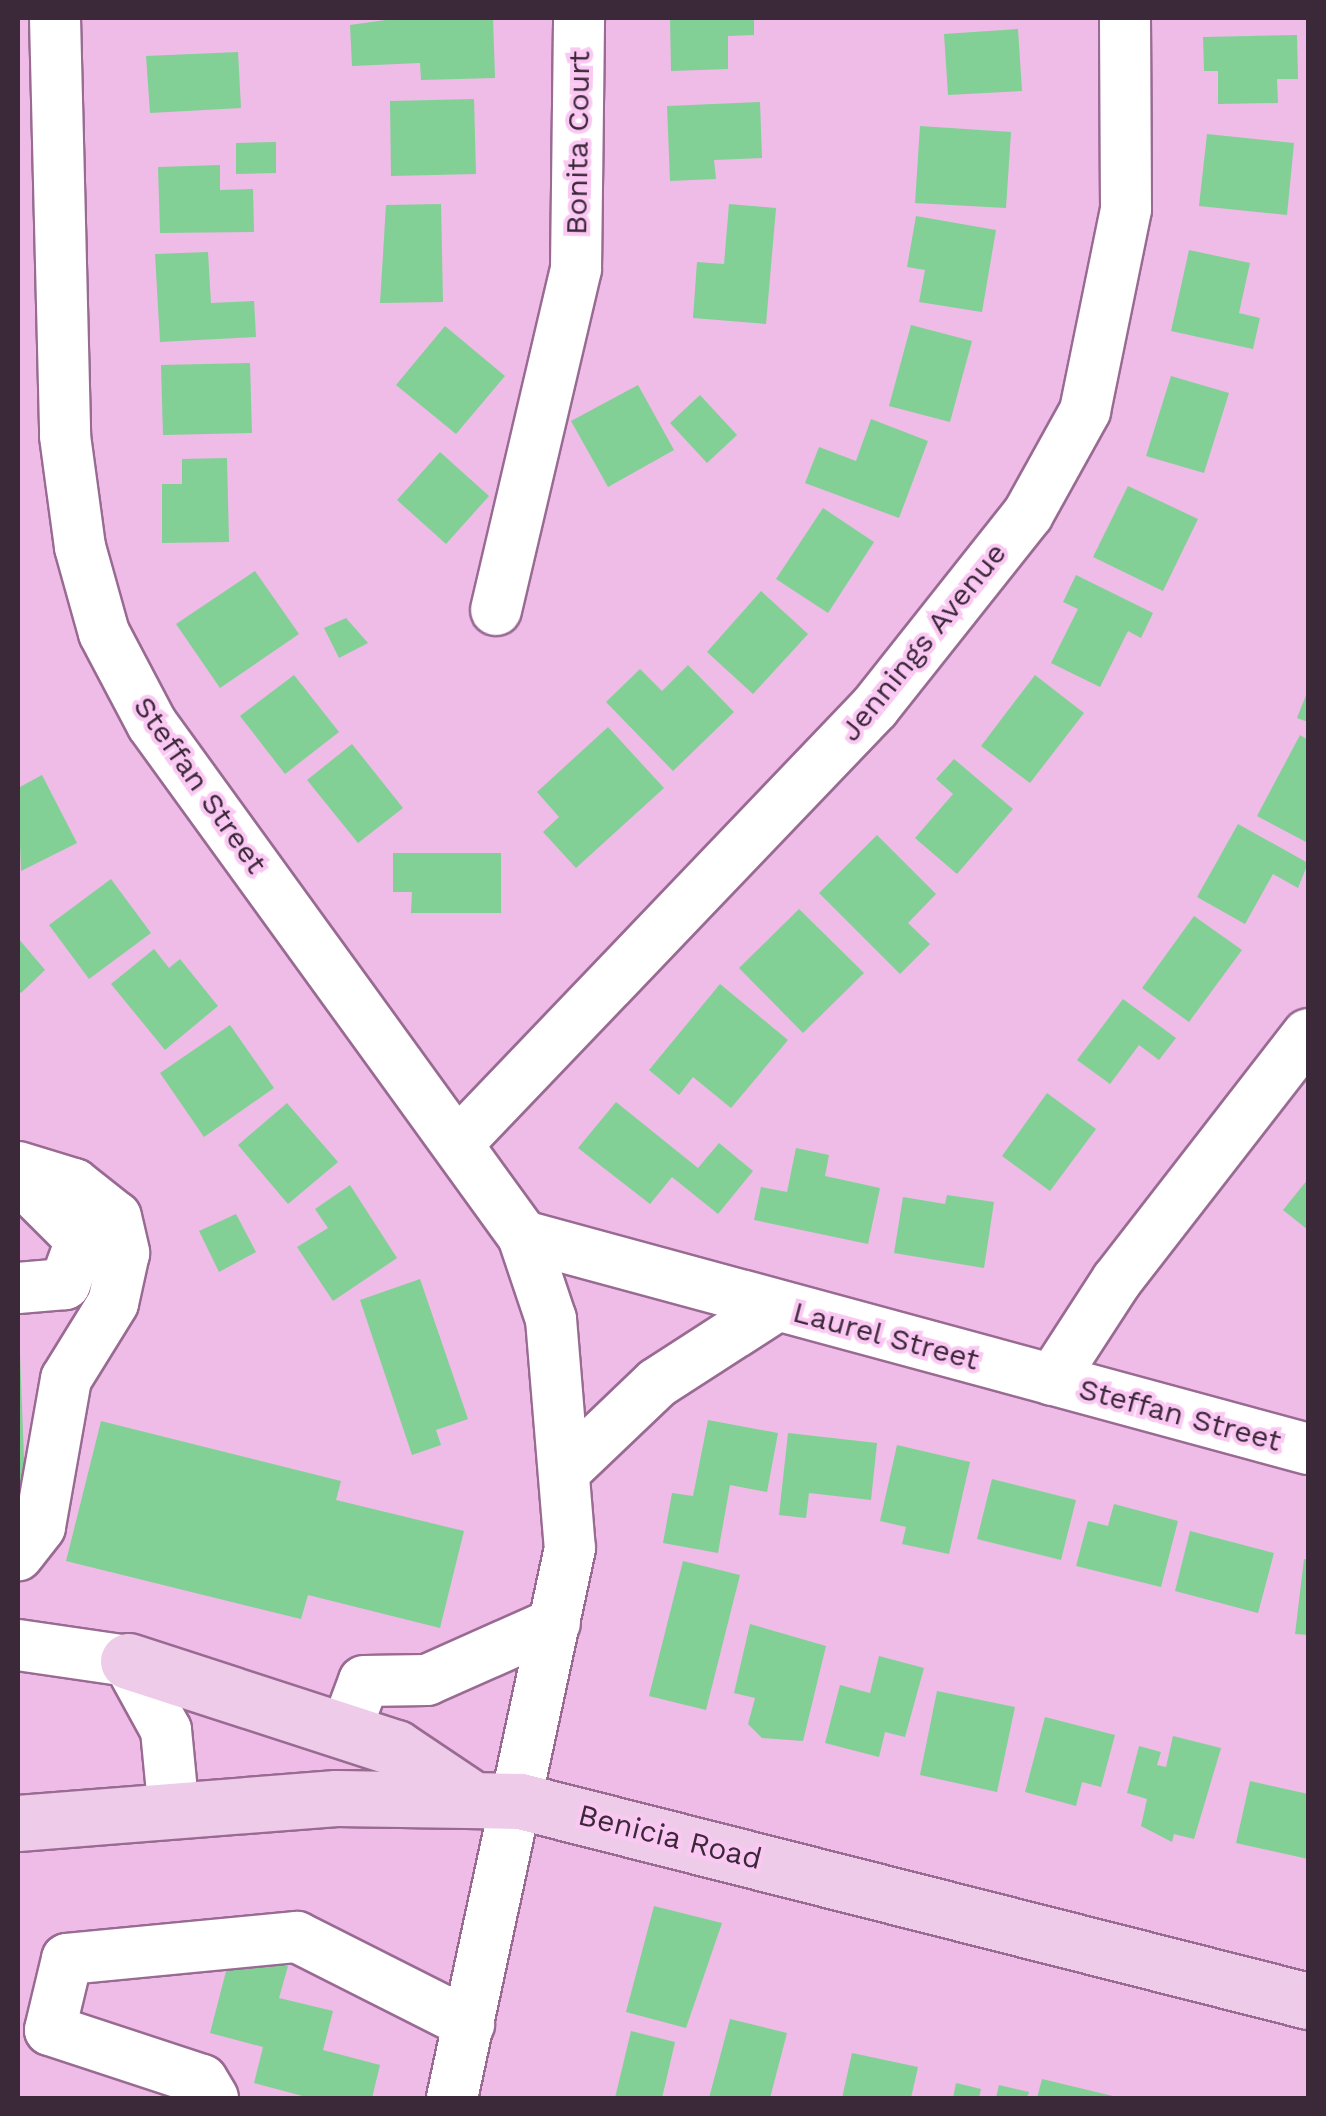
<!DOCTYPE html>
<html>
<head>
<meta charset="utf-8">
<style>
  body { margin:0 }
  #map { position:relative; width:1326px; height:2116px; overflow:hidden; background:#eebce6; font-family:"Work Sans",sans-serif }
  div>[style] { position:absolute }
  .building>* { inset:0; background:#82d096 }
  .roads { filter:drop-shadow(2px 0 #996b93) drop-shadow(-2px 0 #996b93) drop-shadow(0 2px #996b93) drop-shadow(0 -2px #996b93) }
  .minor>* { height:50px; margin:-25px; padding:0 25px; transform-origin:25px; border-radius:25px; background:#fff }
  .major>* { height:55px; margin:-27.5px; padding:0 27.5px; transform-origin:27.5px; border-radius:27.5px; background:#eecbe9 }
  span { translate:-50% -50%; white-space:nowrap; text-align:center; line-height:1.15; -webkit-text-stroke:8px #fbc8f4; paint-order:stroke }
  .street-label { font-size:30px; color:#3b2839 }
  .frame { position:absolute; inset:0; border:20px solid #3b2839; pointer-events:none }
</style>
</head>
<body>
<div id="map">
  <div class="building">
    <div style="clip-path:polygon(400px 18px,493px 18px,495px 78px,421px 80px,420px 63px,352px 66px,350px 25px)"></div>
    <div style="clip-path:polygon(670px 18px,754px 18px,754px 35px,728px 36px,728px 69px,671px 71px)"></div>
    <div style="clip-path:polygon(1018px 29px,1022px 91px,948px 95px,944px 34px)"></div>
    <div style="clip-path:polygon(1297px 35px,1298px 79px,1277px 79px,1278px 103px,1218px 104px,1218px 71px,1204px 71px,1203px 37px)"></div>
    <div style="clip-path:polygon(238px 52px,241px 108px,150px 113px,146px 56px)"></div>
    <div style="clip-path:polygon(474px 99px,476px 174px,391px 176px,390px 101px)"></div>
    <div style="clip-path:polygon(760px 102px,762px 158px,714px 160px,716px 179px,670px 181px,667px 106px)"></div>
    <div style="clip-path:polygon(920px 126px,1011px 132px,1006px 208px,915px 203px)"></div>
    <div style="clip-path:polygon(1207px 134px,1294px 143px,1287px 215px,1199px 206px)"></div>
    <div style="clip-path:polygon(276px 142px,276px 173px,236px 174px,236px 143px)"></div>
    <div style="clip-path:polygon(220px 165px,220px 190px,253px 189px,254px 232px,160px 233px,158px 167px)"></div>
    <div style="clip-path:polygon(441px 204px,443px 302px,380px 303px,386px 205px)"></div>
    <div style="clip-path:polygon(729px 204px,776px 208px,766px 324px,693px 318px,697px 262px,724px 264px)"></div>
    <div style="clip-path:polygon(916px 216px,996px 230px,982px 312px,919px 302px,925px 270px,907px 267px)"></div>
    <div style="clip-path:polygon(1189px 250px,1250px 263px,1239px 313px,1260px 318px,1253px 349px,1171px 331px)"></div>
    <div style="clip-path:polygon(208px 252px,211px 303px,254px 301px,256px 337px,160px 342px,155px 254px)"></div>
    <div style="clip-path:polygon(911px 325px,972px 341px,950px 422px,889px 406px)"></div>
    <div style="clip-path:polygon(445px 326px,505px 376px,456px 434px,396px 385px)"></div>
    <div style="clip-path:polygon(250px 363px,252px 433px,163px 435px,161px 365px)"></div>
    <div style="clip-path:polygon(1171px 376px,1229px 393px,1204px 473px,1146px 456px)"></div>
    <div style="clip-path:polygon(638px 385px,674px 450px,608px 487px,571px 421px)"></div>
    <div style="clip-path:polygon(700px 395px,737px 435px,707px 463px,670px 423px)"></div>
    <div style="clip-path:polygon(871px 419px,928px 441px,899px 518px,805px 483px,819px 447px,856px 461px)"></div>
    <div style="clip-path:polygon(440px 452px,489px 496px,446px 544px,397px 500px)"></div>
    <div style="clip-path:polygon(227px 458px,229px 542px,162px 543px,162px 484px,182px 484px,182px 459px)"></div>
    <div style="clip-path:polygon(1128px 486px,1198px 519px,1163px 591px,1093px 557px)"></div>
    <div style="clip-path:polygon(823px 508px,874px 542px,828px 613px,776px 579px)"></div>
    <div style="clip-path:polygon(255px 571px,299px 634px,220px 688px,176px 624px)"></div>
    <div style="clip-path:polygon(1076px 575px,1153px 613px,1141px 638px,1128px 631px,1100px 687px,1051px 663px,1078px 609px,1063px 602px)"></div>
    <div style="clip-path:polygon(761px 591px,808px 634px,753px 694px,707px 652px)"></div>
    <div style="clip-path:polygon(346px 618px,368px 643px,339px 658px,324px 628px)"></div>
    <div style="clip-path:polygon(688px 665px,734px 712px,673px 771px,606px 702px,640px 669px,662px 691px)"></div>
    <div style="clip-path:polygon(294px 675px,339px 732px,285px 774px,240px 716px)"></div>
    <div style="clip-path:polygon(1035px 675px,1084px 713px,1030px 783px,981px 746px)"></div>
    <div style="clip-path:polygon(1308px 690px,1308px 722px,1297px 718px)"></div>
    <div style="clip-path:polygon(608px 727px,664px 788px,576px 868px,543px 832px,559px 817px,537px 792px)"></div>
    <div style="clip-path:polygon(1300px 735px,1308px 740px,1308px 843px,1257px 816px)"></div>
    <div style="clip-path:polygon(352px 744px,403px 808px,358px 843px,307px 780px)"></div>
    <div style="clip-path:polygon(954px 759px,1013px 809px,957px 874px,915px 838px,953px 794px,936px 779px)"></div>
    <div style="clip-path:polygon(42px 775px,77px 843px,21px 871px,18px 788px)"></div>
    <div style="clip-path:polygon(1238px 824px,1308px 863px,1298px 888px,1273px 874px,1245px 924px,1197px 897px)"></div>
    <div style="clip-path:polygon(877px 835px,936px 894px,908px 923px,930px 944px,900px 974px,819px 893px)"></div>
    <div style="clip-path:polygon(393px 853px,501px 853px,501px 913px,411px 913px,412px 892px,393px 892px)"></div>
    <div style="clip-path:polygon(111px 879px,151px 933px,89px 979px,49px 925px)"></div>
    <div style="clip-path:polygon(799px 909px,864px 973px,803px 1033px,739px 968px)"></div>
    <div style="clip-path:polygon(1194px 916px,1242px 950px,1189px 1022px,1142px 988px)"></div>
    <div style="clip-path:polygon(18px 938px,45px 970px,21px 993px,18px 990px)"></div>
    <div style="clip-path:polygon(154px 949px,169px 968px,180px 959px,218px 1006px,165px 1050px,111px 984px)"></div>
    <div style="clip-path:polygon(720px 984px,788px 1040px,731px 1108px,693px 1077px,679px 1095px,649px 1070px)"></div>
    <div style="clip-path:polygon(1123px 999px,1176px 1038px,1159px 1060px,1139px 1045px,1110px 1084px,1077px 1060px)"></div>
    <div style="clip-path:polygon(230px 1025px,274px 1088px,204px 1137px,160px 1073px)"></div>
    <div style="clip-path:polygon(1047px 1093px,1096px 1129px,1050px 1191px,1002px 1156px)"></div>
    <div style="clip-path:polygon(616px 1102px,698px 1168px,719px 1143px,753px 1171px,718px 1214px,672px 1177px,650px 1204px,578px 1148px)"></div>
    <div style="clip-path:polygon(287px 1103px,338px 1162px,288px 1204px,238px 1145px)"></div>
    <div style="clip-path:polygon(796px 1148px,829px 1155px,825px 1176px,880px 1188px,868px 1244px,754px 1220px,761px 1187px,787px 1192px)"></div>
    <div style="clip-path:polygon(1308px 1179px,1308px 1230px,1283px 1210px)"></div>
    <div style="clip-path:polygon(350px 1185px,397px 1258px,333px 1301px,297px 1247px,328px 1228px,315px 1209px)"></div>
    <div style="clip-path:polygon(947px 1195px,994px 1202px,984px 1268px,894px 1253px,903px 1197px,945px 1204px)"></div>
    <div style="clip-path:polygon(236px 1214px,256px 1252px,219px 1272px,199px 1231px)"></div>
    <div style="clip-path:polygon(420px 1279px,468px 1419px,436px 1430px,441px 1445px,412px 1455px,360px 1300px)"></div>
    <div style="clip-path:polygon(18px 1300px,27px 1538px,18px 1539px)"></div>
    <div style="clip-path:polygon(708px 1420px,778px 1433px,767px 1492px,730px 1485px,718px 1553px,663px 1543px,672px 1493px,693px 1496px)"></div>
    <div style="clip-path:polygon(101px 1421px,341px 1481px,336px 1500px,464px 1531px,440px 1628px,308px 1595px,301px 1619px,66px 1561px)"></div>
    <div style="clip-path:polygon(788px 1433px,877px 1443px,871px 1500px,809px 1493px,806px 1518px,779px 1515px)"></div>
    <div style="clip-path:polygon(897px 1445px,970px 1462px,949px 1554px,902px 1544px,906px 1527px,880px 1521px)"></div>
    <div style="clip-path:polygon(992px 1479px,1076px 1500px,1061px 1560px,977px 1539px)"></div>
    <div style="clip-path:polygon(1114px 1504px,1178px 1521px,1161px 1587px,1076px 1566px,1088px 1521px,1108px 1526px)"></div>
    <div style="clip-path:polygon(1190px 1531px,1274px 1553px,1258px 1613px,1175px 1591px)"></div>
    <div style="clip-path:polygon(1304px 1559px,1308px 1560px,1308px 1635px,1295px 1634px)"></div>
    <div style="clip-path:polygon(683px 1561px,740px 1575px,706px 1710px,649px 1696px)"></div>
    <div style="clip-path:polygon(750px 1624px,826px 1646px,803px 1741px,762px 1738px,748px 1724px,755px 1698px,734px 1693px)"></div>
    <div style="clip-path:polygon(879px 1656px,924px 1668px,905px 1737px,885px 1732px,879px 1757px,825px 1743px,840px 1685px,870px 1693px)"></div>
    <div style="clip-path:polygon(937px 1691px,1015px 1707px,997px 1792px,920px 1775px)"></div>
    <div style="clip-path:polygon(1045px 1717px,1115px 1735px,1101px 1787px,1082px 1782px,1076px 1806px,1025px 1792px)"></div>
    <div style="clip-path:polygon(1173px 1736px,1221px 1748px,1194px 1839px,1174px 1834px,1172px 1842px,1141px 1826px,1147px 1799px,1127px 1793px,1139px 1746px,1161px 1752px,1157px 1765px,1166px 1767px)"></div>
    <div style="clip-path:polygon(1250px 1781px,1308px 1794px,1308px 1859px,1236px 1843px)"></div>
    <div style="clip-path:polygon(654px 1906px,722px 1923px,686px 2028px,626px 2012px)"></div>
    <div style="clip-path:polygon(231px 1952px,288px 1966px,279px 1998px,333px 2011px,323px 2050px,380px 2065px,372px 2098px,310px 2098px,254px 2083px,263px 2047px,210px 2033px)"></div>
    <div style="clip-path:polygon(730px 2019px,787px 2033px,770px 2098px,709px 2098px)"></div>
    <div style="clip-path:polygon(631px 2031px,675px 2042px,662px 2098px,615px 2098px)"></div>
    <div style="clip-path:polygon(852px 2053px,918px 2067px,911px 2098px,842px 2098px)"></div>
    <div style="clip-path:polygon(1042px 2079px,1117px 2097px,1117px 2098px,1037px 2098px)"></div>
    <div style="clip-path:polygon(956px 2083px,981px 2089px,979px 2098px,953px 2098px)"></div>
    <div style="clip-path:polygon(999px 2085px,1029px 2092px,1027px 2098px,996px 2098px)"></div>
  </div>
  <div class="roads">
    <div class="minor">
      <div style="left:55px;top:18px;width:418px;rotate:88.6deg"></div>
      <div style="left:65px;top:436px;width:112px;rotate:82.3deg"></div>
      <div style="left:80px;top:547px;width:89px;rotate:74.4deg"></div>
      <div style="left:104px;top:633px;width:103px;rotate:62.2deg"></div>
      <div style="left:152px;top:724px;width:632px;rotate:54.07deg"></div>
      <div style="left:523px;top:1236px;width:88px;rotate:71.4deg"></div>
      <div style="left:551px;top:1319px;width:230px;rotate:85.3deg"></div>
      <div style="left:570px;top:1548px;width:563px;rotate:102.11deg"></div>
      <div style="left:496px;top:610px;width:350px;rotate:-76.8deg"></div>
      <div style="left:576px;top:269px;width:251px;rotate:-89.3deg"></div>
      <div style="left:460px;top:1141px;width:600px;rotate:-46.28deg"></div>
      <div style="left:875px;top:707px;width:246px;rotate:-51.6deg"></div>
      <div style="left:1028px;top:514px;width:118px;rotate:-61deg"></div>
      <div style="left:1085px;top:411px;width:206px;rotate:-78.5deg"></div>
      <div style="left:1126px;top:209px;width:191px;rotate:-90.3deg"></div>
      <div style="left:18px;top:1167px;width:59px;rotate:16.9deg"></div>
      <div style="left:74px;top:1184px;width:53px;rotate:38.2deg"></div>
      <div style="left:116px;top:1217px;width:37px;rotate:77deg"></div>
      <div style="left:124px;top:1253px;width:51px;rotate:102.4deg"></div>
      <div style="left:113px;top:1303px;width:89px;rotate:121.7deg"></div>
      <div style="left:66px;top:1379px;width:150px;rotate:100deg"></div>
      <div style="left:40px;top:1527px;width:36px;rotate:128deg"></div>
      <div style="left:18px;top:1177px;width:89px;rotate:45deg"></div>
      <div style="left:81px;top:1240px;width:47px;rotate:110deg"></div>
      <div style="left:65px;top:1284px;width:47px;rotate:175.1deg"></div>
      <div style="left:523px;top:1236px;width:813px;rotate:15.18deg"></div>
      <div style="left:1052px;top:1380px;width:119px;rotate:-57deg"></div>
      <div style="left:1117px;top:1280px;width:311px;rotate:-52.2deg"></div>
      <div style="left:567px;top:1469px;width:124px;rotate:-43.7deg"></div>
      <div style="left:657px;top:1383px;width:140px;rotate:-32.8deg"></div>
      <div style="left:18px;top:1645px;width:111px;rotate:8.3deg"></div>
      <div style="left:128px;top:1661px;width:79px;rotate:61.2deg"></div>
      <div style="left:166px;top:1730px;width:83px;rotate:84.5deg"></div>
      <div style="left:345px;top:1732px;width:54px;rotate:-69.6deg"></div>
      <div style="left:364px;top:1681px;width:63px;rotate:-0.9deg"></div>
      <div style="left:427px;top:1680px;width:140px;rotate:-24deg"></div>
      <div style="left:213px;top:2098px;width:21px;rotate:-121deg"></div>
      <div style="left:202px;top:2080px;width:160px;rotate:-161.8deg"></div>
      <div style="left:50px;top:2030px;width:73px;rotate:-76.5deg"></div>
      <div style="left:67px;top:1959px;width:231px;rotate:-5.5deg"></div>
      <div style="left:297px;top:1937px;width:193px;rotate:26.8deg"></div>
    </div>
    <div class="major">
      <div style="left:128px;top:1661px;width:282px;rotate:18deg"></div>
      <div style="left:396px;top:1748px;width:84px;rotate:33.9deg"></div>
      <div style="left:18px;top:1823px;width:319px;rotate:-4.5deg"></div>
      <div style="left:336px;top:1798px;width:184px;rotate:0.9deg"></div>
      <div style="left:520px;top:1801px;width:813px;rotate:14.24deg"></div>
    </div>
  </div>
  <div class="street-label">
    <span style="left:578px;top:143px;rotate:-89deg">Bonita Court</span>
    <span style="left:923px;top:642px;rotate:-51deg">Jennings Avenue</span>
    <span style="left:200px;top:785px;rotate:55deg">Steffan Street</span>
    <span style="left:886px;top:1336px;rotate:15deg">Laurel Street</span>
    <span style="left:1180px;top:1415px;rotate:15deg">Steffan Street</span>
    <span style="left:670px;top:1837px;rotate:14deg">Benicia Road</span>
  </div>
  <div class="frame"></div>
</div>
</body>
</html>
